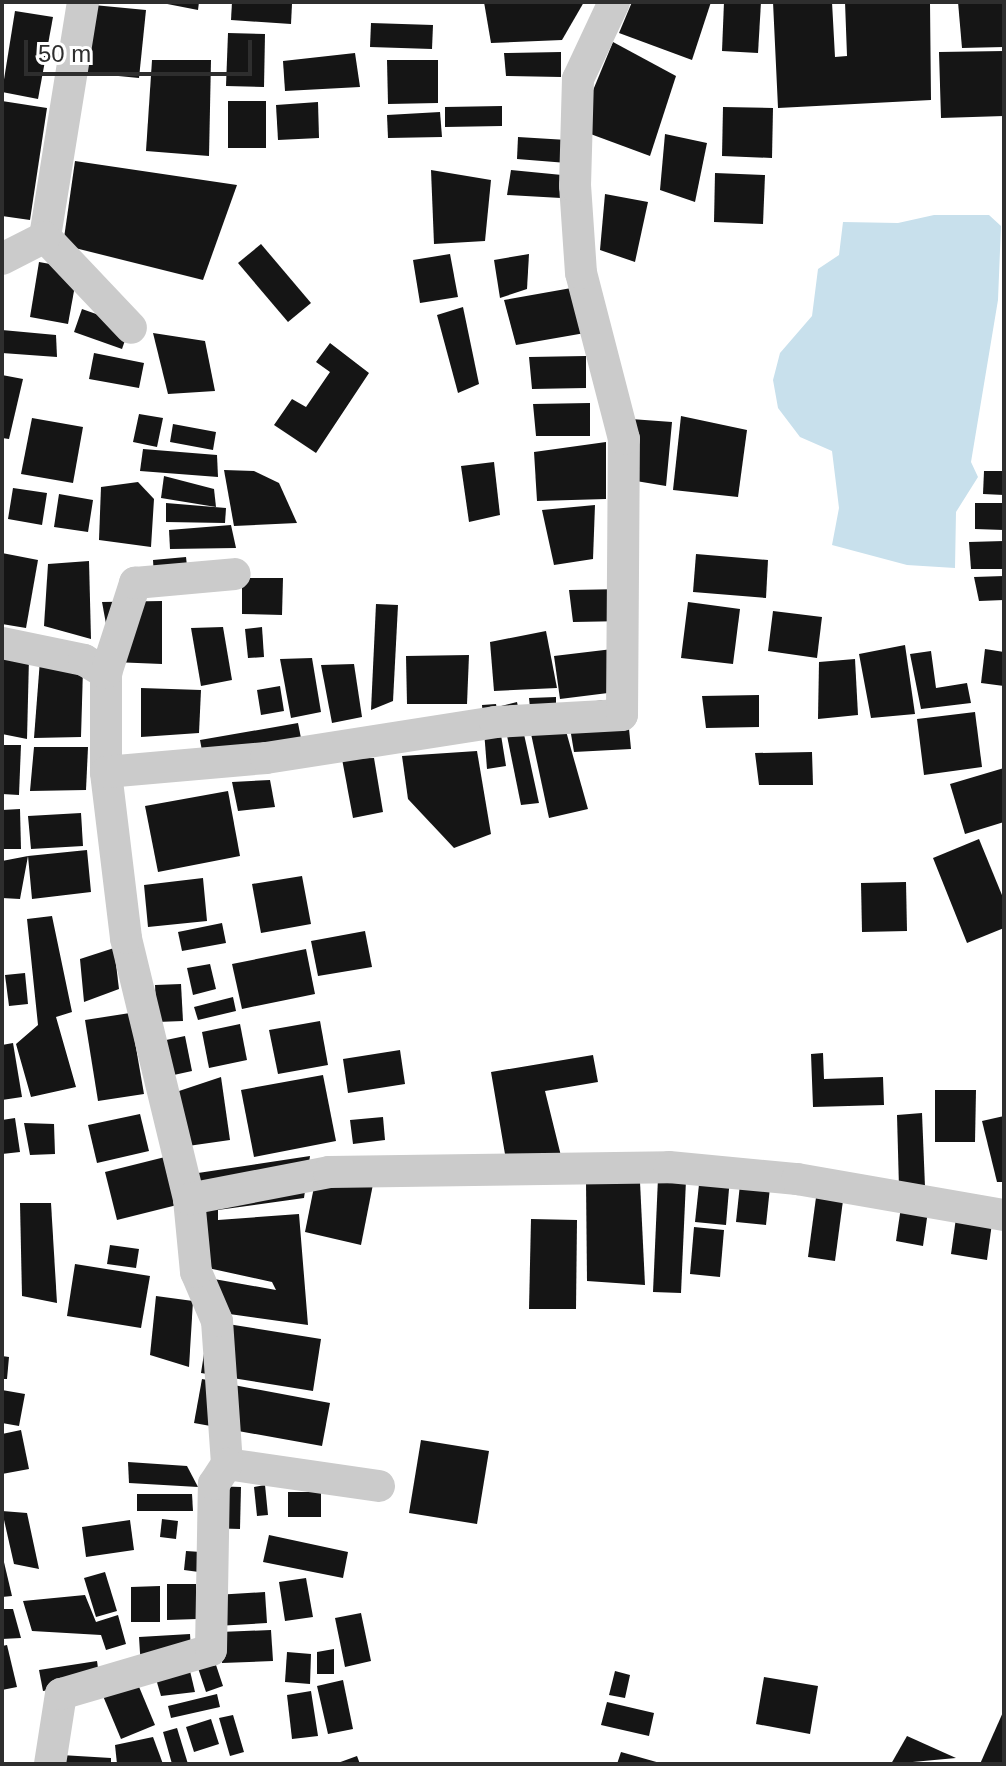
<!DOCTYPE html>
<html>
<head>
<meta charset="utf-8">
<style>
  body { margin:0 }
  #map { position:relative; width:1006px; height:1766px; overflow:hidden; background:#fff; font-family:Arial,sans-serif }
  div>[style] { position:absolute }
  .water>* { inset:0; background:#c8e0ec }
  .building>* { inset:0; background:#151515 }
  .street>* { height:32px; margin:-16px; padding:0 16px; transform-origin:16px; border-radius:16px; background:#cbcbcb }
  span { translate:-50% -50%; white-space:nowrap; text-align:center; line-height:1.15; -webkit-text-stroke:8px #fff; paint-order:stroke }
  .frame { position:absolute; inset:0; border:4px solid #2e2e2e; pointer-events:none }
  .scale { position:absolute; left:24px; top:40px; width:228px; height:36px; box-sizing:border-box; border:4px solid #2e2e2e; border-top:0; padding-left:10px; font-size:24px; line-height:28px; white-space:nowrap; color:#2e2e2e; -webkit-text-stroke:6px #fff; paint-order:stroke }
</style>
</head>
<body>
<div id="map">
  <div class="water">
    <div style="clip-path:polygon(934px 215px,989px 215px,1001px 226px,998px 300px,971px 462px,978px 477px,956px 512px,955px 568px,907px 565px,832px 545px,839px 508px,832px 451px,800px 437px,778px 408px,773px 380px,780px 353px,812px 316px,818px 269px,839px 255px,843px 222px,898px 223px)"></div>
  </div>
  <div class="building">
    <div style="clip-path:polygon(157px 2px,199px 2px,198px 10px)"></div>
    <div style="clip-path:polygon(232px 2px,292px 4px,291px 24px,231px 20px)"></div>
    <div style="clip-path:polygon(484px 2px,584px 2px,562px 40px,491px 43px)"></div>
    <div style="clip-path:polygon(632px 2px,711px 2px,692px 60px,619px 33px)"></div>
    <div style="clip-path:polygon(724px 2px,761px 2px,758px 53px,722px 51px)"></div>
    <div style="clip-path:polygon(773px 2px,832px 2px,835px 57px,847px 56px,845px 2px,930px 2px,931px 100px,778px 108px)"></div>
    <div style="clip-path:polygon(958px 2px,1004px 2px,1004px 47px,962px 48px)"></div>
    <div style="clip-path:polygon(83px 4px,146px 10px,139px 78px,77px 72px)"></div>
    <div style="clip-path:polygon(15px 11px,53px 17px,38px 99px,2px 92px)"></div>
    <div style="clip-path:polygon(371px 23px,433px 25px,432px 49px,370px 47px)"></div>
    <div style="clip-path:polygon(228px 33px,265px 34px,264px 87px,226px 86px)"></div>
    <div style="clip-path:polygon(613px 42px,676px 76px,650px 156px,577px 129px)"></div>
    <div style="clip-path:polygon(1004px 51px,1004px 116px,941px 118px,939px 52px)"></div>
    <div style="clip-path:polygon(561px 52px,561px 77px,506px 76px,504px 53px)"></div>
    <div style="clip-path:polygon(355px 53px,360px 87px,285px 91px,283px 61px)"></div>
    <div style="clip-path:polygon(152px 60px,211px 60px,209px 156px,146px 151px)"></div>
    <div style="clip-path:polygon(387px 60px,438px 60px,438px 103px,388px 104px)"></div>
    <div style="clip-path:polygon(2px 101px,47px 108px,30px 220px,2px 216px)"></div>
    <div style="clip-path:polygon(228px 101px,266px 101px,266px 148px,228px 148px)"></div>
    <div style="clip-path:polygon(318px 102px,319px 138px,278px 140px,276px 105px)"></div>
    <div style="clip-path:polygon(502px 106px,502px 126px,445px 127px,445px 107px)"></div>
    <div style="clip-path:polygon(723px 107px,773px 108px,772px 158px,722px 156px)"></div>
    <div style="clip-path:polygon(440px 112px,442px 137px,388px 138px,387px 115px)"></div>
    <div style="clip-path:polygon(665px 134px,707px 143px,695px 202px,660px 190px)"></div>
    <div style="clip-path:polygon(518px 137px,567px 140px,567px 163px,517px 159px)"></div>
    <div style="clip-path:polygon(75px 161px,237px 185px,203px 280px,63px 245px)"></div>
    <div style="clip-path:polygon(431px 170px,491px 180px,485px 241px,434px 244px)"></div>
    <div style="clip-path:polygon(511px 170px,562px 175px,561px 198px,507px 195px)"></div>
    <div style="clip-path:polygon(715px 173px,765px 175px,763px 224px,714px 222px)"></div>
    <div style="clip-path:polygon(605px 194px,648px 202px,635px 262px,600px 250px)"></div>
    <div style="clip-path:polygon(261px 244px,311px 303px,288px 322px,238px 263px)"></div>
    <div style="clip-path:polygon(450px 254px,458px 297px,420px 303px,413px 260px)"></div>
    <div style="clip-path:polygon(529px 254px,527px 289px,500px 298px,494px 260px)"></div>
    <div style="clip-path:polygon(39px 262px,78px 269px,68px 324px,30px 317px)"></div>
    <div style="clip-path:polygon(577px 287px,585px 333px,516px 345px,504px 300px)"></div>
    <div style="clip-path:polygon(463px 307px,479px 384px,458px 393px,437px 315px)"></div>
    <div style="clip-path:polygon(82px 309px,130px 326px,122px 349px,74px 332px)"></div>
    <div style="clip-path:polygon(2px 330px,56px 335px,57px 357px,2px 353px)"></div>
    <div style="clip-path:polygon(153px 333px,205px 341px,215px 391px,168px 394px)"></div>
    <div style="clip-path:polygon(330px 343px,369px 373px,316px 453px,274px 425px,292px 399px,306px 407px,330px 372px,316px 362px)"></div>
    <div style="clip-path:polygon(94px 353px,144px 363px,139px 388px,89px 379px)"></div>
    <div style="clip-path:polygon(586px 356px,586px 388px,532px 389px,529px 357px)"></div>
    <div style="clip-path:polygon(2px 375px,23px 379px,9px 439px,2px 438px)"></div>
    <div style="clip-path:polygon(590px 403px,590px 436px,536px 436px,533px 404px)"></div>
    <div style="clip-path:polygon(139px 414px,163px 418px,157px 447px,133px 442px)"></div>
    <div style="clip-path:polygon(681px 416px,747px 430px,738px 497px,673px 490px)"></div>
    <div style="clip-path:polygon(32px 418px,83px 427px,73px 483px,21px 474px)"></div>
    <div style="clip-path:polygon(631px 419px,672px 422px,666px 486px,630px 480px)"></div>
    <div style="clip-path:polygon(173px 424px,216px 432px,213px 450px,170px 442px)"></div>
    <div style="clip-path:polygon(606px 442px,606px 499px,537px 501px,534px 452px)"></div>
    <div style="clip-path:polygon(143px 449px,217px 455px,218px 477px,140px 471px)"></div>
    <div style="clip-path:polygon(494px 462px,500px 515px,469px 522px,461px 466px)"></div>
    <div style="clip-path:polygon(224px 470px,254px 471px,279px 483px,297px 523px,234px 526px)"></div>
    <div style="clip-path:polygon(984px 471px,1004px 471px,1004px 495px,983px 494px)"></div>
    <div style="clip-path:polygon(164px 476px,214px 489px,216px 507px,161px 498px)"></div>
    <div style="clip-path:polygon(138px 482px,154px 499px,151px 547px,99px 540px,101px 487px)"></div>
    <div style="clip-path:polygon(13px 488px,47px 493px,42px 525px,8px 519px)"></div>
    <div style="clip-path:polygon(59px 494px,93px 500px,88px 532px,54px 527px)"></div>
    <div style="clip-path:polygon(166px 503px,226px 508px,225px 523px,166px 522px)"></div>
    <div style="clip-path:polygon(975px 503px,1004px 503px,1004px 530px,975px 529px)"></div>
    <div style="clip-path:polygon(595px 505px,593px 559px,554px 565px,542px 510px)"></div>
    <div style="clip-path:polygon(231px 525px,236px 548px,170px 549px,169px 530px)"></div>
    <div style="clip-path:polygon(1004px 541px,1004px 569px,971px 569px,969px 542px)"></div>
    <div style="clip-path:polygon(2px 553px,38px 560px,26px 628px,2px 624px)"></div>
    <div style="clip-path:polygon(696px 554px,768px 560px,766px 598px,693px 592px)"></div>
    <div style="clip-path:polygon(186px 557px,188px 575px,154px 577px,153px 560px)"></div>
    <div style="clip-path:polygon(89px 561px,91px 639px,44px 626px,48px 564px)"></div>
    <div style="clip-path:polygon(1004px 576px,1004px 600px,979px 601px,974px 577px)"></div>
    <div style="clip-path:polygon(242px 578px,283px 578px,282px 615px,242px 614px)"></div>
    <div style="clip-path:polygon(626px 589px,627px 621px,573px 622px,569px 590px)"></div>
    <div style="clip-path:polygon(162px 601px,162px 664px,113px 662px,102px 602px)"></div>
    <div style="clip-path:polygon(688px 602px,740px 609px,733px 664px,681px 658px)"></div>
    <div style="clip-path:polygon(376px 604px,398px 605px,393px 701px,371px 710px)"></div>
    <div style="clip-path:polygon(773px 611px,822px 617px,817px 658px,768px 651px)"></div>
    <div style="clip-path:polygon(223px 627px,232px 680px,201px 686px,191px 628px)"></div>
    <div style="clip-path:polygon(262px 627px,264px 657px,248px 658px,245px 629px)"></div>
    <div style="clip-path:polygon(546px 631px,557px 688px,494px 691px,490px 642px)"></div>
    <div style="clip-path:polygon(905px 645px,915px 714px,871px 718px,859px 654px)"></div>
    <div style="clip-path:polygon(621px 648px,616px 692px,560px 699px,554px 656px)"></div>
    <div style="clip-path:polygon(985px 649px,1004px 652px,1004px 686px,981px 683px)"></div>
    <div style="clip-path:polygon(931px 651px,936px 688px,967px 683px,971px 703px,921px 709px,910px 654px)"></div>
    <div style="clip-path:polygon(2px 653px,29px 658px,27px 739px,2px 734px)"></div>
    <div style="clip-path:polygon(469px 655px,467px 704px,407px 704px,406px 656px)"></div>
    <div style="clip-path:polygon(312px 658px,321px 712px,291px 718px,280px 659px)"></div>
    <div style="clip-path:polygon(855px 659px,858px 715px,818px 719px,819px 662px)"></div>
    <div style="clip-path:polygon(40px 660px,83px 669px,81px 737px,34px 738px)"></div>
    <div style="clip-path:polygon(354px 664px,362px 717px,332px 723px,321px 665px)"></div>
    <div style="clip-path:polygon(280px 686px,284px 711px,261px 715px,257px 690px)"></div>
    <div style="clip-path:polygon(141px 688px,201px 690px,199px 733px,141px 737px)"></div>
    <div style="clip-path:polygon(759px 695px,759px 727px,706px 728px,702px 696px)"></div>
    <div style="clip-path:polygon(556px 697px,556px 715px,531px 717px,529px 698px)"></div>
    <div style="clip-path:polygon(626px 698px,631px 749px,574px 752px,566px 704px)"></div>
    <div style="clip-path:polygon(517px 702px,539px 803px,521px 805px,501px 706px)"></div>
    <div style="clip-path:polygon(496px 704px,506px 766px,487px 769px,482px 705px)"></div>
    <div style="clip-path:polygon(975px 712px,982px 767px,924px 775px,917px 719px)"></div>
    <div style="clip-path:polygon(298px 723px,302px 743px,204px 761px,200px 740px)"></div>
    <div style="clip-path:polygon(564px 724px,588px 809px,549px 818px,530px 729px)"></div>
    <div style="clip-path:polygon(2px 745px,21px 745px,19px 795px,2px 794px)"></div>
    <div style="clip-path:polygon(34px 747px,88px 747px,86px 790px,30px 791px)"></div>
    <div style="clip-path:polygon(477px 751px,491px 834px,454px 848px,408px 799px,402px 756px)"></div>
    <div style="clip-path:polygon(812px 752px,813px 785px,759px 785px,755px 753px)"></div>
    <div style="clip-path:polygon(374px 758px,383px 812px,353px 818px,342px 759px)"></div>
    <div style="clip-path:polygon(1004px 768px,1004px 822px,965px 834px,950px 784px)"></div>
    <div style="clip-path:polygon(270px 780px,275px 807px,238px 811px,232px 782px)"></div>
    <div style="clip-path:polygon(228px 791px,240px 856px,158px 872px,145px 806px)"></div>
    <div style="clip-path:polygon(20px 809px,21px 849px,2px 849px,2px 810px)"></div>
    <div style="clip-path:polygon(81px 813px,83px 846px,31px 849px,28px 816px)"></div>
    <div style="clip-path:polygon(979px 839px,1004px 900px,1004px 928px,967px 943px,933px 858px)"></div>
    <div style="clip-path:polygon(87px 850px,91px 892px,32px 899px,28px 856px,20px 899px,2px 898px,2px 861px,28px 856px)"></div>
    <div style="clip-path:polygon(302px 876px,311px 924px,261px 933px,252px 884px)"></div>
    <div style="clip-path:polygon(203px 878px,207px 921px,148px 927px,144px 885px)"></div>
    <div style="clip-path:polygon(906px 882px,907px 931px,862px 932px,861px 883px)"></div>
    <div style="clip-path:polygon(52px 916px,72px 1012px,56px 1017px,76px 1087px,31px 1097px,16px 1044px,38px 1025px,27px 919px)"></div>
    <div style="clip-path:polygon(222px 923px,226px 943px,182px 951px,178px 932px)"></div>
    <div style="clip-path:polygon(365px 931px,372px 967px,318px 976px,311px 941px)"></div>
    <div style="clip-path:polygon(114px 948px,119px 989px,84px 1002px,80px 959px)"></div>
    <div style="clip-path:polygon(306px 949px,315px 994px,242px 1009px,232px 964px)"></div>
    <div style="clip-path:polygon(210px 964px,216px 989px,193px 995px,187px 968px)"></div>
    <div style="clip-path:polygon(25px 973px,28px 1004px,9px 1006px,5px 975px)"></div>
    <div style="clip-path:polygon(181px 984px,183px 1021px,157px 1022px,155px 985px)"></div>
    <div style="clip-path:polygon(233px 997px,236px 1011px,198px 1020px,194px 1007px)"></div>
    <div style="clip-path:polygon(130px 1013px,144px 1094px,98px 1101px,85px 1020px)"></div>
    <div style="clip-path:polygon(320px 1021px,328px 1065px,278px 1074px,269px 1030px)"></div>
    <div style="clip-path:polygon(240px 1024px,247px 1060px,209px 1068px,202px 1032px)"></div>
    <div style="clip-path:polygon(185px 1036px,192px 1071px,160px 1078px,152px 1043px)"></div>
    <div style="clip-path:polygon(13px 1043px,22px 1097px,2px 1100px,2px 1045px)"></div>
    <div style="clip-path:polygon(400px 1050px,405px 1084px,348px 1093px,343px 1059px)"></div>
    <div style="clip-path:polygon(823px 1053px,824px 1079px,883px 1077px,884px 1105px,813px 1107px,811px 1054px)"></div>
    <div style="clip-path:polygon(593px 1055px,598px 1082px,545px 1091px,562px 1160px,506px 1160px,491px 1072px)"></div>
    <div style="clip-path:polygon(323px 1075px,336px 1141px,254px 1157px,241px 1090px)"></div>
    <div style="clip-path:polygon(221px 1077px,230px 1140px,181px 1147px,173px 1093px)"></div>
    <div style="clip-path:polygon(935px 1090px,976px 1090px,975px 1142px,935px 1142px)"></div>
    <div style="clip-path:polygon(922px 1113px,925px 1187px,899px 1188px,897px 1115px)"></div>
    <div style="clip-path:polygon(140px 1114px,149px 1151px,97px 1163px,88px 1125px)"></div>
    <div style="clip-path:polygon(1004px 1116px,1004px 1182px,997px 1182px,982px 1121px)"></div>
    <div style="clip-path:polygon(383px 1117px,385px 1140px,353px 1144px,350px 1120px)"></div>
    <div style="clip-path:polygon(15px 1118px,20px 1152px,2px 1154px,2px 1120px)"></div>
    <div style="clip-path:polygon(24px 1123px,54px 1124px,55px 1154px,30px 1155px)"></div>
    <div style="clip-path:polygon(310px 1156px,304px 1198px,218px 1210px,218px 1220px,299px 1214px,308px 1325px,215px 1312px,214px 1279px,276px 1290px,272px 1282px,208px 1268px,198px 1173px)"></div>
    <div style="clip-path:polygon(165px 1157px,177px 1205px,117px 1220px,105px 1172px)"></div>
    <div style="clip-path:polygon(319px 1162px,377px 1164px,361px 1245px,305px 1232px)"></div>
    <div style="clip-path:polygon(700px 1175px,730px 1177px,726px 1225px,695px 1222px)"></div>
    <div style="clip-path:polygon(741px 1175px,771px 1178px,766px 1225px,736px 1222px)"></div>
    <div style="clip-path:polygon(658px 1178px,686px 1180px,681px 1293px,653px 1292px)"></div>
    <div style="clip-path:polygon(586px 1181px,640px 1182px,645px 1285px,587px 1281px)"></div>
    <div style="clip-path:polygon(817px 1190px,844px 1193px,835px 1261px,808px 1257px)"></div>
    <div style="clip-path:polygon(902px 1200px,929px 1204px,923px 1246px,896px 1241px)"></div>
    <div style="clip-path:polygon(20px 1203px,51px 1203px,57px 1303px,22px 1296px)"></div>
    <div style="clip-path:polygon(956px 1218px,992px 1223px,987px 1260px,951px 1254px)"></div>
    <div style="clip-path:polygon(531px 1219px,577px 1220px,576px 1309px,529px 1309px)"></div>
    <div style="clip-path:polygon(694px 1227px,724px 1230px,720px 1277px,690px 1274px)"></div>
    <div style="clip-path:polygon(110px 1245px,139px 1249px,136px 1268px,107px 1264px)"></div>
    <div style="clip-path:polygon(75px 1264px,150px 1276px,141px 1328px,67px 1316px)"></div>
    <div style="clip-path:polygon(156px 1296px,193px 1301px,189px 1367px,150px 1355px)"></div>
    <div style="clip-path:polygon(209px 1321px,321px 1339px,313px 1391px,201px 1373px)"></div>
    <div style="clip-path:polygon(2px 1356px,9px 1357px,7px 1379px,2px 1379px)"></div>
    <div style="clip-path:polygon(202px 1379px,330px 1403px,322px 1446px,194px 1423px)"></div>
    <div style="clip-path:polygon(2px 1390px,25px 1394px,19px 1426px,2px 1423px)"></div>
    <div style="clip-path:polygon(21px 1430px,29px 1469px,2px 1474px,2px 1434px)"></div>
    <div style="clip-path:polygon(421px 1440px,489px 1451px,477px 1524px,409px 1513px)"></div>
    <div style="clip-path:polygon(128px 1462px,187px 1466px,198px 1487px,129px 1483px)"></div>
    <div style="clip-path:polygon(265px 1485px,268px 1515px,257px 1516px,254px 1487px)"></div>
    <div style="clip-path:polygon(208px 1486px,241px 1487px,240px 1529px,207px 1528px)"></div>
    <div style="clip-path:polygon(288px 1492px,321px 1492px,321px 1517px,288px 1517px)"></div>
    <div style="clip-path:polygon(137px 1494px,192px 1494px,193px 1511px,137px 1511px)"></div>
    <div style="clip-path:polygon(2px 1511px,27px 1513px,39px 1569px,14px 1564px)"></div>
    <div style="clip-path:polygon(162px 1519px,178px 1521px,176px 1539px,160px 1537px)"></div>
    <div style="clip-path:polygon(130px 1520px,134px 1550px,86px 1557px,82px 1527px)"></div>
    <div style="clip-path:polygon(269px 1535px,348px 1552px,343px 1578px,263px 1562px)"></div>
    <div style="clip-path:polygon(186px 1551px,201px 1552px,199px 1572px,184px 1570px)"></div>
    <div style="clip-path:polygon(2px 1558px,3px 1558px,12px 1596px,2px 1597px)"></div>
    <div style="clip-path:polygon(105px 1572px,117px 1611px,96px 1617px,84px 1578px)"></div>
    <div style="clip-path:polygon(306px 1578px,313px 1617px,285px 1621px,279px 1582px)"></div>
    <div style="clip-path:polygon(167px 1584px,196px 1584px,197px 1619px,167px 1620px)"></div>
    <div style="clip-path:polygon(160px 1586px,160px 1622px,131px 1622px,131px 1587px)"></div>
    <div style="clip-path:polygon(265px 1592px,267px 1623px,216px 1626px,215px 1595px)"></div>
    <div style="clip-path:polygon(85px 1595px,96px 1622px,118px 1615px,126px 1644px,106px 1650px,101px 1635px,32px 1631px,23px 1601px)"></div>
    <div style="clip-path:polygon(2px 1609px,13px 1609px,21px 1638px,2px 1639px)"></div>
    <div style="clip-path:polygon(361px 1613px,371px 1661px,345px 1667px,335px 1618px)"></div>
    <div style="clip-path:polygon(271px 1630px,273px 1661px,222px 1663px,220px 1632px)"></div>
    <div style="clip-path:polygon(190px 1634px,192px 1665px,141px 1668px,139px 1637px)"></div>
    <div style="clip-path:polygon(7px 1645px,17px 1687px,2px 1690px,2px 1646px)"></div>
    <div style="clip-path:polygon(334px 1649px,334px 1674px,317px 1674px,317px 1652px)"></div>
    <div style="clip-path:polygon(287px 1652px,311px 1654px,310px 1684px,285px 1682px)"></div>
    <div style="clip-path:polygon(97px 1661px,100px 1682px,43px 1691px,39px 1670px)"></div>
    <div style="clip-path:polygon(215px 1662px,223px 1686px,206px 1692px,198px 1668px)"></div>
    <div style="clip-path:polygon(190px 1671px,195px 1692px,161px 1696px,156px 1679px)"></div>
    <div style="clip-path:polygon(615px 1671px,630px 1675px,625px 1698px,609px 1695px)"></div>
    <div style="clip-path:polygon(764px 1677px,818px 1686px,810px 1734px,756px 1724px)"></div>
    <div style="clip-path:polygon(343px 1680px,353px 1729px,328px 1734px,317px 1686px)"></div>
    <div style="clip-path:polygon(137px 1682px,155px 1725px,121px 1739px,103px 1696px)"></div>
    <div style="clip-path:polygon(311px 1691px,318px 1736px,292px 1739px,287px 1695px)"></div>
    <div style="clip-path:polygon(217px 1694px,220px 1707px,171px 1718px,168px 1706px)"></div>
    <div style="clip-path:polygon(607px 1702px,654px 1713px,649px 1736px,601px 1725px)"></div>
    <div style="clip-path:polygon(1004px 1710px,1004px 1764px,980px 1764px)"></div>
    <div style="clip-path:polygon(233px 1715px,244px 1752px,230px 1756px,219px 1718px)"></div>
    <div style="clip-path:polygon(211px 1719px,219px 1744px,194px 1752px,186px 1727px)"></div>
    <div style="clip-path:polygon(177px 1728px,188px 1764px,172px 1764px,163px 1732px)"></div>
    <div style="clip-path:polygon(907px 1736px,956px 1758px,891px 1764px)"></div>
    <div style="clip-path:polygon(153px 1737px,163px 1764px,117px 1764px,115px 1745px)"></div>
    <div style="clip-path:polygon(621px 1752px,660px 1763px,660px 1764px,617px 1764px)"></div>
    <div style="clip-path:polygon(61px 1755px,111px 1758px,111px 1764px,60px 1764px)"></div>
    <div style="clip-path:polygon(357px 1756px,360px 1764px,335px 1764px)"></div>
  </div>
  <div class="street">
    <div style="left:83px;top:2px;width:238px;rotate:99.2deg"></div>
    <div style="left:45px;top:237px;width:125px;rotate:46.6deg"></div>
    <div style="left:2px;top:259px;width:48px;rotate:-27.1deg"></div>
    <div style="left:2px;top:643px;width:84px;rotate:11.7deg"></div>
    <div style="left:84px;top:660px;width:26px;rotate:31deg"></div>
    <div style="left:106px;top:772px;width:99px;rotate:-90deg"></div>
    <div style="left:106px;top:673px;width:95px;rotate:-72.1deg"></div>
    <div style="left:135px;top:583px;width:100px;rotate:-5.1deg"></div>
    <div style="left:189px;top:1199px;width:268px;rotate:-103.6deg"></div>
    <div style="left:126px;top:938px;width:167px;rotate:-96.9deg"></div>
    <div style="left:106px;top:772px;width:161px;rotate:-5deg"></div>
    <div style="left:266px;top:758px;width:232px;rotate:-8.9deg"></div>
    <div style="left:495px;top:722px;width:127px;rotate:-3.2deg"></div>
    <div style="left:622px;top:715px;width:276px;rotate:-89.6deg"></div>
    <div style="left:624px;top:439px;width:171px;rotate:-104.5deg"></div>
    <div style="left:581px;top:273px;width:87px;rotate:-93.9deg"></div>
    <div style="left:575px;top:186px;width:107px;rotate:-88.4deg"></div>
    <div style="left:578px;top:79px;width:85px;rotate:-64.9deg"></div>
    <div style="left:379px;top:1486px;width:154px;rotate:-171.8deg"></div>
    <div style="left:227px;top:1464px;width:143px;rotate:-94deg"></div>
    <div style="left:217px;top:1321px;width:53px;rotate:-113.2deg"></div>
    <div style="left:196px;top:1272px;width:73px;rotate:-95.5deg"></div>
    <div style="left:189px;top:1199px;width:143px;rotate:-10.9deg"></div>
    <div style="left:329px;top:1172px;width:340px;rotate:-0.8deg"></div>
    <div style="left:669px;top:1167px;width:129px;rotate:5.4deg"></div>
    <div style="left:797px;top:1179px;width:210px;rotate:9.9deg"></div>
    <div style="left:50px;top:1764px;width:71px;rotate:-81.1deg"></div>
    <div style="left:61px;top:1694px;width:156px;rotate:-16.3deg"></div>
    <div style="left:211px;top:1650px;width:166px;rotate:-89deg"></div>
    <div style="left:214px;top:1484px;width:24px;rotate:-57deg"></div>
  </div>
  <div class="frame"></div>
  <div class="scale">50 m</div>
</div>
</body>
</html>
